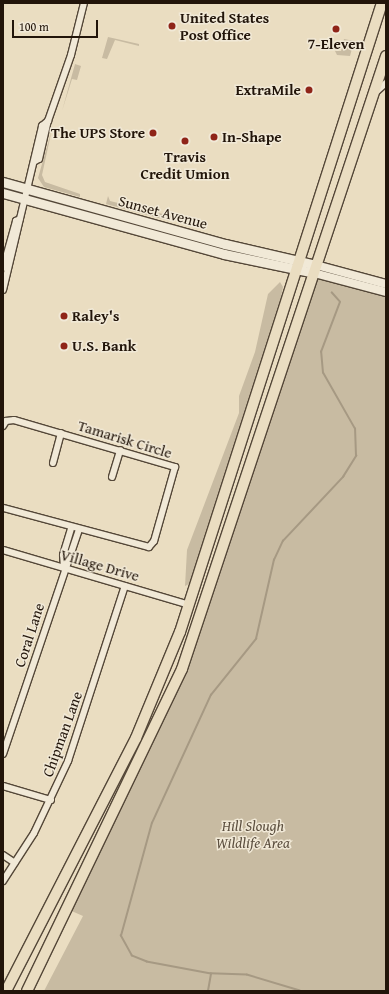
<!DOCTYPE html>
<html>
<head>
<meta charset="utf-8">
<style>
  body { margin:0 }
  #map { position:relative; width:389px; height:994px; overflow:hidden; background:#eaddc1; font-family:"Gentium Book Plus",serif }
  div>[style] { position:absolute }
  .green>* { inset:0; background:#c8bba2 }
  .stream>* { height:1.5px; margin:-0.75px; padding:0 0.75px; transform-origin:0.75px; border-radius:0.75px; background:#a69983 }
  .roads { filter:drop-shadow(1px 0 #544738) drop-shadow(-1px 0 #544738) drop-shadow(0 1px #544738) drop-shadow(0 -1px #544738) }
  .minor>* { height:6px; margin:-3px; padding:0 3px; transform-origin:3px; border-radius:3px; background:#f1e9d7 }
  .tertiary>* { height:8px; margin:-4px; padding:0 4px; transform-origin:4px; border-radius:4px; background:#f1e9d7 }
  .secondary>* { height:9px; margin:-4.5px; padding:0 4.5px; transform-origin:4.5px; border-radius:4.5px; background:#f1e9d7 }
  .trunk>* { height:10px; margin:-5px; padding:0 5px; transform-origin:5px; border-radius:5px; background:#eaddc1 }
  .dots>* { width:11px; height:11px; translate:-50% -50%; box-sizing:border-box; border:2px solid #f1e9d7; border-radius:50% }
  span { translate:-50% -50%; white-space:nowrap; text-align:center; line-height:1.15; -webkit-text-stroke:3px #f1e9d7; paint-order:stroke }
  .poi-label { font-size:15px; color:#22150a; font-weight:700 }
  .left { translate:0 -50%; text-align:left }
  .right { translate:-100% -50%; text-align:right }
  .street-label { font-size:15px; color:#22150a }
  .park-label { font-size:15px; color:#5c4f3f; font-style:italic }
  .frame { position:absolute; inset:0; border:4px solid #22150a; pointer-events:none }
  .scale { position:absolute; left:12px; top:20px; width:86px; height:18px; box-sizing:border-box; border:2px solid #22150a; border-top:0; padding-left:5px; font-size:12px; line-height:14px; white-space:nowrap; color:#22150a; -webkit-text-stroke:3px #f1e9d7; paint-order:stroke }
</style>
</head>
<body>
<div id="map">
  <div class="green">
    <div style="clip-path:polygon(108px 37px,139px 44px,139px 46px,115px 40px,107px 59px,102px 58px)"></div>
    <div style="clip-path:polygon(344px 39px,354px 41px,350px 56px,337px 55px,335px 51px,341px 51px)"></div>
    <div style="clip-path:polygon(75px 64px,81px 66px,77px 80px,72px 79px,62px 111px)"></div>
    <div style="clip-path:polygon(52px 129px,42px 175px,45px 182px,80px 194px,80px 197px,44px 187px,38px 178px)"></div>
    <div style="clip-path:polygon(108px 196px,110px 201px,175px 217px,170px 221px,106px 204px)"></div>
    <div style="clip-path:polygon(314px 273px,386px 292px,386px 991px,44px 991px,83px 916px,67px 909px,168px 701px)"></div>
    <div style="clip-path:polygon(280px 282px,283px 287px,281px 297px,189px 584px,185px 586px,187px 550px,239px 413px,239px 396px,255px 352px,268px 294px)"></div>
  </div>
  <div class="stream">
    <div style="left:208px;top:991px;width:17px;rotate:-80deg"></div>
    <div style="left:300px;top:991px;width:55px;rotate:-163.2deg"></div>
    <div style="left:247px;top:975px;width:36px;rotate:-178deg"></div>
    <div style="left:211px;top:974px;width:65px;rotate:-169.4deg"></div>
    <div style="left:147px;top:962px;width:16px;rotate:-158deg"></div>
    <div style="left:132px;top:956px;width:23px;rotate:-119deg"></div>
    <div style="left:121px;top:936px;width:117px;rotate:-74.7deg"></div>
    <div style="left:152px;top:823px;width:141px;rotate:-65.3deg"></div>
    <div style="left:211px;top:695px;width:72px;rotate:-51.2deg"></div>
    <div style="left:256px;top:639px;width:81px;rotate:-77.2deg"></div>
    <div style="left:274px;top:560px;width:21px;rotate:-65deg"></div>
    <div style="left:283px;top:541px;width:88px;rotate:-46.8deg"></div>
    <div style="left:343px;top:477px;width:25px;rotate:-58deg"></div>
    <div style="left:356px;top:456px;width:27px;rotate:-92deg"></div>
    <div style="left:355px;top:429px;width:64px;rotate:-119.7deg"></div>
    <div style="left:323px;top:373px;width:21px;rotate:-95deg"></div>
    <div style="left:321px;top:352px;width:53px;rotate:-69.2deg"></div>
    <div style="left:340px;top:302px;width:12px;rotate:-132deg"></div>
  </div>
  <div class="roads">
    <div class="minor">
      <div style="left:377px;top:91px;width:12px;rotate:-42deg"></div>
      <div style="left:35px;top:161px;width:4px;rotate:-27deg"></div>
      <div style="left:39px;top:159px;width:39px;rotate:-77deg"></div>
      <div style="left:3px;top:268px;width:49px;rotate:-74.5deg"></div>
      <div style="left:16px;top:221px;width:4px;rotate:-27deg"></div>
      <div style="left:3px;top:290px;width:169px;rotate:-76.6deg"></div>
      <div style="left:42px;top:126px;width:8px;rotate:-40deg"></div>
      <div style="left:48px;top:121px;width:70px;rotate:-70.8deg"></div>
      <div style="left:71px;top:55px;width:54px;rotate:-76deg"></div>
      <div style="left:3px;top:426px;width:6px;rotate:-59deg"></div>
      <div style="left:6px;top:421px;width:8px;rotate:-7deg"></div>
      <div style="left:14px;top:420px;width:168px;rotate:16.3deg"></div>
      <div style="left:175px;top:467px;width:77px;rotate:105.8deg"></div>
      <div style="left:154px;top:541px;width:8px;rotate:130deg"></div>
      <div style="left:149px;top:547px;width:151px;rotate:-165deg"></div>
      <div style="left:53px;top:463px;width:31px;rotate:-75deg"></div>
      <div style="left:112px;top:477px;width:28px;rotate:-73deg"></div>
      <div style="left:3px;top:550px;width:195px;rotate:16.4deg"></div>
      <div style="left:64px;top:568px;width:13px;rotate:-94deg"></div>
      <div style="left:63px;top:555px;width:28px;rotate:-73deg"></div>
      <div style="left:3px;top:754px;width:237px;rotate:-71.3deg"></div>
      <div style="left:3px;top:786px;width:50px;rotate:16.3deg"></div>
      <div style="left:3px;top:855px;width:14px;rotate:34deg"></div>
      <div style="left:3px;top:881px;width:57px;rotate:-57.1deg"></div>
      <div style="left:34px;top:833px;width:80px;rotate:-64.7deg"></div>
      <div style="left:68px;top:761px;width:184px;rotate:-72deg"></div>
    </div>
    <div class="tertiary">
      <div style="left:316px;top:265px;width:73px;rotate:15.2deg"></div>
      <div style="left:314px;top:273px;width:74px;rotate:14.8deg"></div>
    </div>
    <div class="secondary">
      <div style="left:3px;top:182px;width:230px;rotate:15.6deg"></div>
      <div style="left:225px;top:244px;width:93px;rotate:13deg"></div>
      <div style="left:3px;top:193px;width:229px;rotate:15.4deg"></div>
      <div style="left:224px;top:254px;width:92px;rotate:11.9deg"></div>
    </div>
    <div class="trunk">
      <div style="left:6px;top:991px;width:284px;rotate:-62.8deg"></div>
      <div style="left:136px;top:738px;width:115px;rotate:-67.5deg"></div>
      <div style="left:180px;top:632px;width:661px;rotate:-72.2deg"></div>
      <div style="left:27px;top:991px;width:357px;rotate:-64.3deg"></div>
      <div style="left:182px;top:669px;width:646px;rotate:-71.59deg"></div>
    </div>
  </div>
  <div class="dots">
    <div style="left:172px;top:26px;background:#8f2418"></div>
    <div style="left:336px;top:29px;background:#8f2418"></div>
    <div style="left:309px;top:90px;background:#8f2418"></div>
    <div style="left:153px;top:133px;background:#8f2418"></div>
    <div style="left:214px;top:137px;background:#8f2418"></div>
    <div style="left:185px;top:141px;background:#8f2418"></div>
    <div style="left:64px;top:316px;background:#8f2418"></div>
    <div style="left:64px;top:346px;background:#8f2418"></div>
  </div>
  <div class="poi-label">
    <span class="left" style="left:180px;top:26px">United States<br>Post Office</span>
    <span style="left:336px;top:44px">7-Eleven</span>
    <span class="right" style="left:301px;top:90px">ExtraMile</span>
    <span class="right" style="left:145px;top:133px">The UPS Store</span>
    <span class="left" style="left:222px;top:137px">In-Shape</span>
    <span style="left:185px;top:165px">Travis<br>Credit Umion</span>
    <span class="left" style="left:72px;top:316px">Raley's</span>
    <span class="left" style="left:72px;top:346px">U.S. Bank</span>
  </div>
  <div class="street-label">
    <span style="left:163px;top:212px;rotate:15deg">Sunset Avenue</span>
    <span style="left:125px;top:439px;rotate:17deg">Tamarisk Circle</span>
    <span style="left:100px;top:565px;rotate:16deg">Village Drive</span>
    <span style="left:29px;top:635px;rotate:-72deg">Coral Lane</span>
    <span style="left:62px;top:734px;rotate:-70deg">Chipman Lane</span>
  </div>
  <div class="park-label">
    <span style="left:253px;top:834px">Hill Slough<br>Wildlife Area</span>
  </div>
  <div class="frame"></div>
  <div class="scale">100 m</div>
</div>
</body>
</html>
